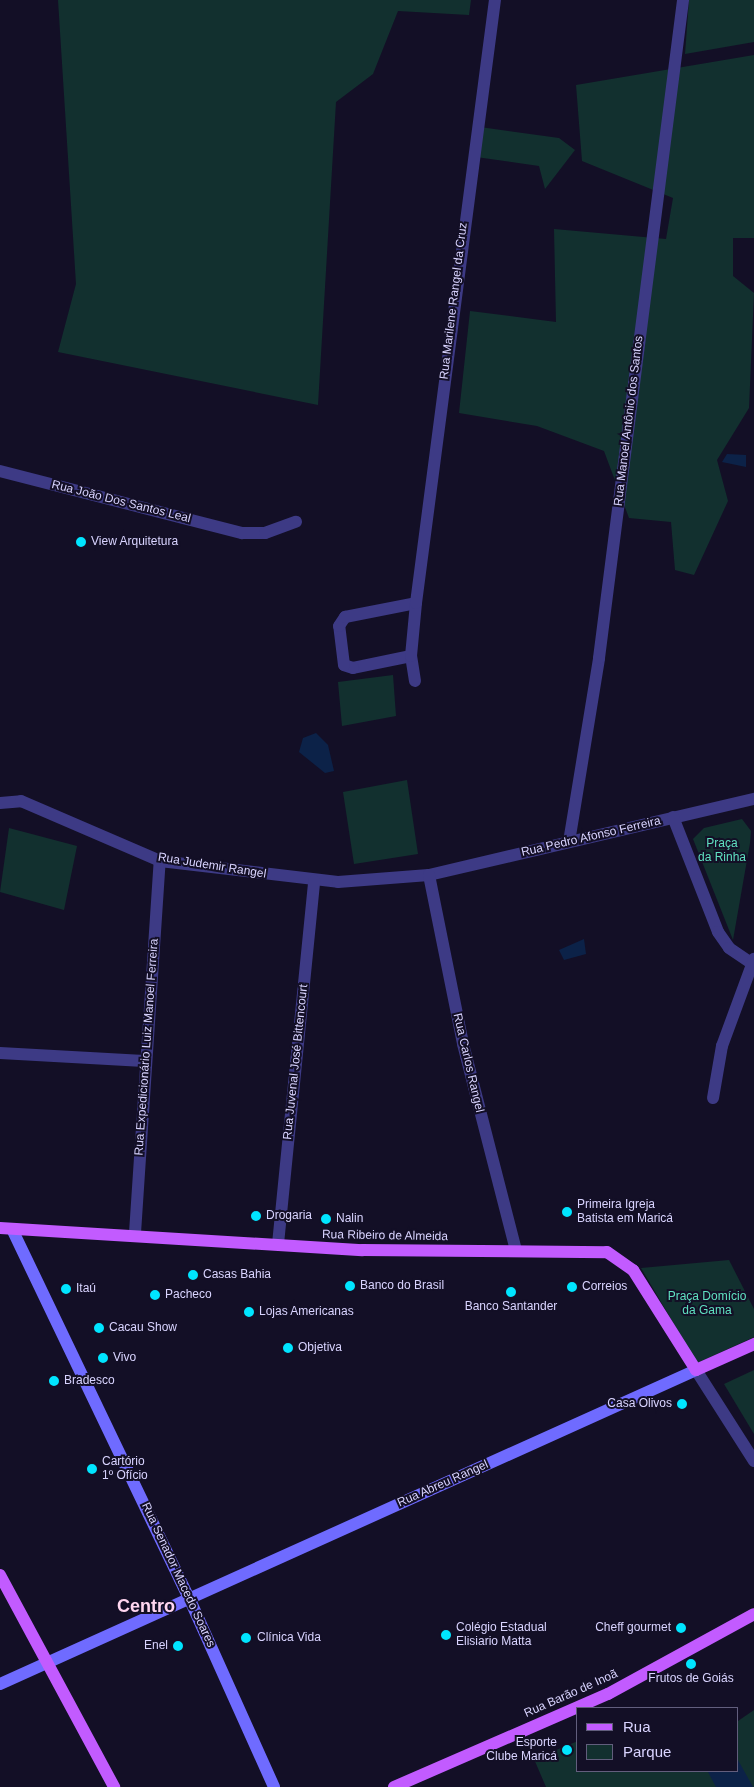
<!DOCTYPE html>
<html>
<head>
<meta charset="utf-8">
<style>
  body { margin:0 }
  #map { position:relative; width:754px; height:1787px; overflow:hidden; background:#130f26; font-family:Helvetica,sans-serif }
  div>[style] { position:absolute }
  .green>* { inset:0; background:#12302f }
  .water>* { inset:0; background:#0c2248 }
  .street>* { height:12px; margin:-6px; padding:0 6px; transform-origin:6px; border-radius:6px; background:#3d3a85 }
  .secondary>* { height:12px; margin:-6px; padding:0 6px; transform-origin:6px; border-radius:6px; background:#6f6bff }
  .primary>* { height:12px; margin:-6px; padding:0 6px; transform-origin:6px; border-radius:6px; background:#c25bff }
  .dots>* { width:14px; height:14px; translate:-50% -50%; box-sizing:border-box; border:2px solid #130f26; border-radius:50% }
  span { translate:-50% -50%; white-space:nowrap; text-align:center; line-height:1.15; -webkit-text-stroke:4px #130f26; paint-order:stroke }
  .street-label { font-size:12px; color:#d9d4ff }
  .poi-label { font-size:12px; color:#d9d4ff }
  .left { translate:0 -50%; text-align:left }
  .right { translate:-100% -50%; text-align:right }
  .park-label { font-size:12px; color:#5fe0c0 }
  .district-label { font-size:18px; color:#ffd6f0; font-weight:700 }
  .legend { position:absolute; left:576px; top:1707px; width:162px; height:65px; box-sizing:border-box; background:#130f26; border:1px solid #625e7d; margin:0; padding:6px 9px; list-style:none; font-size:15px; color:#d9d4ff }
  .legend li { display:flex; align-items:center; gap:10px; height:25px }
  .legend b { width:25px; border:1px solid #625e7d }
</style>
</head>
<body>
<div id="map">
  <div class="green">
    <div style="clip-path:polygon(58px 0,471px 0,469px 15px,398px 11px,373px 74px,336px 102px,318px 405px,58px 352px,76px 284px)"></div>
    <div style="clip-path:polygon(689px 0,754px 0,754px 42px,685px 54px)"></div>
    <div style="clip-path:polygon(754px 55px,754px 238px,733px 238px,733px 276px,754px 293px,749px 408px,717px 460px,728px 501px,694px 575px,675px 570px,671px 522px,629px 518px,604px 451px,537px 426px,459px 413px,470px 311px,556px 322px,554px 229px,666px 239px,673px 198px,582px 161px,576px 85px)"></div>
    <div style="clip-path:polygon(480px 127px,559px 138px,575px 150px,545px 189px,539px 166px,476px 157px)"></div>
    <div style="clip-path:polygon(393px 675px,396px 716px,342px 726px,338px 682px)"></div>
    <div style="clip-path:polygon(407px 780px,418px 854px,354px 864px,343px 792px)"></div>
    <div style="clip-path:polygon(742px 819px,751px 831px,750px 843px,733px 940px,693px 839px,704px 828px)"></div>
    <div style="clip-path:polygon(9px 828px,77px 846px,64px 910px,0 892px)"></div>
    <div style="clip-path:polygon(729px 1260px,754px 1309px,754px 1337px,697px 1363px,641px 1268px)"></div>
    <div style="clip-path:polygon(754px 1370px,754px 1434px,724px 1384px)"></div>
    <div style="clip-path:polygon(754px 1710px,754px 1787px,546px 1787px,534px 1759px,578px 1741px,578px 1771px,738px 1771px,738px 1721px)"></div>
  </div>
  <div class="water">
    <div style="clip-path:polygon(727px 454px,746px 455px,746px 467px,722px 462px)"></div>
    <div style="clip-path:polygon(316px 733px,328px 745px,334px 771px,325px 773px,299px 752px,303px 738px)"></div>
    <div style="clip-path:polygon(584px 939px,586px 954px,564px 960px,559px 950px)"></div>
    <div style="clip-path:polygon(738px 1760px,753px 1787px,716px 1787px,708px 1772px,738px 1771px)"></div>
  </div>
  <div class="street">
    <div style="left:0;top:471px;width:250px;rotate:14.4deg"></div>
    <div style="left:242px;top:533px;width:23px"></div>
    <div style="left:265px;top:533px;width:33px;rotate:-20deg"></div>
    <div style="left:411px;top:656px;width:59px;rotate:168.3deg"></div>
    <div style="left:353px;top:668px;width:9px;rotate:-162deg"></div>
    <div style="left:344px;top:665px;width:39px;rotate:-97deg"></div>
    <div style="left:339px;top:626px;width:11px;rotate:-56deg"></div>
    <div style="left:345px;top:617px;width:72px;rotate:-11.2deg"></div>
    <div style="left:415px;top:681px;width:25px;rotate:-99deg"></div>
    <div style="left:411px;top:656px;width:53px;rotate:-84.6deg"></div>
    <div style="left:416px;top:603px;width:608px;rotate:-82.54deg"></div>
    <div style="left:0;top:803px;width:21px;rotate:-5deg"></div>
    <div style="left:21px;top:801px;width:151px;rotate:23.3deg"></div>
    <div style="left:160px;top:861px;width:179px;rotate:6.7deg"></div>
    <div style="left:338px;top:882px;width:91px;rotate:-4.4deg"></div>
    <div style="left:429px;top:875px;width:334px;rotate:-13.2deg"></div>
    <div style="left:673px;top:817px;width:123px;rotate:68.6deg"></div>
    <div style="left:718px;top:932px;width:19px;rotate:55deg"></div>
    <div style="left:729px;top:948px;width:30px;rotate:34deg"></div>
    <div style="left:569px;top:842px;width:186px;rotate:-80.7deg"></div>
    <div style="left:599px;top:658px;width:663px;rotate:-82.72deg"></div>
    <div style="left:429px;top:875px;width:172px;rotate:78.6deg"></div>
    <div style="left:463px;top:1044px;width:213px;rotate:75.6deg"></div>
    <div style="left:0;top:1053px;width:144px;rotate:3.2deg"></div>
    <div style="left:713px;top:1098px;width:53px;rotate:-80.2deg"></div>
    <div style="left:722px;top:1046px;width:93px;rotate:-69.8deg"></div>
    <div style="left:135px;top:1233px;width:373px;rotate:-86.2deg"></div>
    <div style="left:278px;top:1244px;width:365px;rotate:-84.3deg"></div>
    <div style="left:696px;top:1370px;width:108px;rotate:57.5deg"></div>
  </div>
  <div class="secondary">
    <div style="left:12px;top:1229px;width:411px;rotate:64.4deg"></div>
    <div style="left:190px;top:1600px;width:205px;rotate:65.8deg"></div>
    <div style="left:0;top:1684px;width:764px;rotate:-24.28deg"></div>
  </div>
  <div class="primary">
    <div style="left:0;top:1228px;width:363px;rotate:3.5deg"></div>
    <div style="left:362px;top:1250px;width:245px;rotate:0.5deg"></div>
    <div style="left:607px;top:1252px;width:32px;rotate:35deg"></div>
    <div style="left:633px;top:1270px;width:118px;rotate:57.8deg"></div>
    <div style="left:696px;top:1370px;width:64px;rotate:-24.1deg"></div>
    <div style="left:0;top:1575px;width:241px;rotate:61.7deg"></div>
    <div style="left:394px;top:1787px;width:233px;rotate:-23.5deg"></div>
    <div style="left:608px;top:1694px;width:166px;rotate:-28.7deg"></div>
  </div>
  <div class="dots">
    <div style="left:81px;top:542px;background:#00e5ff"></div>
    <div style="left:567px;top:1212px;background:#00e5ff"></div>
    <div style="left:256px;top:1216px;background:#00e5ff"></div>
    <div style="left:326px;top:1219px;background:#00e5ff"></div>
    <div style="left:193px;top:1275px;background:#00e5ff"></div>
    <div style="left:350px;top:1286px;background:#00e5ff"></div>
    <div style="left:572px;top:1287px;background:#00e5ff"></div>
    <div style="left:66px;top:1289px;background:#00e5ff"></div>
    <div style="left:511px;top:1292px;background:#00e5ff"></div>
    <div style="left:155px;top:1295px;background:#00e5ff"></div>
    <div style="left:249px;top:1312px;background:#00e5ff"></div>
    <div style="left:99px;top:1328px;background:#00e5ff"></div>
    <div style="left:288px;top:1348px;background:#00e5ff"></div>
    <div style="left:103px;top:1358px;background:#00e5ff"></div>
    <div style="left:54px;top:1381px;background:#00e5ff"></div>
    <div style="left:682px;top:1404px;background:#00e5ff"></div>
    <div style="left:92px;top:1469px;background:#00e5ff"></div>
    <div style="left:681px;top:1628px;background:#00e5ff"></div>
    <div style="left:446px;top:1635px;background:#00e5ff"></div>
    <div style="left:246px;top:1638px;background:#00e5ff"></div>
    <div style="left:178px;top:1646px;background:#00e5ff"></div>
    <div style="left:691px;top:1664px;background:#00e5ff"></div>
    <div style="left:567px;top:1750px;background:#00e5ff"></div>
  </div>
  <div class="street-label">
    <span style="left:454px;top:301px;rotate:-83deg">Rua Marilene Rangel da Cruz</span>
    <span style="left:629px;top:421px;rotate:-83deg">Rua Manoel Antônio dos Santos</span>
    <span style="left:121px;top:502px;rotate:14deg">Rua João Dos Santos Leal</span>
    <span style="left:591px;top:837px;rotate:-13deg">Rua Pedro Afonso Ferreira</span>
    <span style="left:212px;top:866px;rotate:9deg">Rua Judemir Rangel</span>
    <span style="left:147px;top:1047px;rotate:-86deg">Rua Expedicionário Luiz Manoel Ferreira</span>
    <span style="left:296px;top:1062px;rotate:-84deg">Rua Juvenal José Bittencourt</span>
    <span style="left:468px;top:1063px;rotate:77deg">Rua Carlos Rangel</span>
    <span style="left:385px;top:1236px;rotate:1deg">Rua Ribeiro de Almeida</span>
    <span style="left:443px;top:1484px;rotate:-24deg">Rua Abreu Rangel</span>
    <span style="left:178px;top:1575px;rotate:65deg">Rua Senador Macedo Soares</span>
    <span style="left:571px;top:1694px;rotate:-24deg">Rua Barão de Inoã</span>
  </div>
  <div class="poi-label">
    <span class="left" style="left:91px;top:542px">View Arquitetura</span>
    <span class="left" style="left:577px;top:1212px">Primeira Igreja<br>Batista em Maricá</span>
    <span class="left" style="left:266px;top:1216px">Drogaria</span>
    <span class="left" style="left:336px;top:1219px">Nalin</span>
    <span class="left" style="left:203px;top:1275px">Casas Bahia</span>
    <span class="left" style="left:360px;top:1286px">Banco do Brasil</span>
    <span class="left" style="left:582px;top:1287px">Correios</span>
    <span class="left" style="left:76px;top:1289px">Itaú</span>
    <span class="left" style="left:165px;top:1295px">Pacheco</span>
    <span style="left:511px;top:1307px">Banco Santander</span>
    <span class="left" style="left:259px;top:1312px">Lojas Americanas</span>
    <span class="left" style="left:109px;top:1328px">Cacau Show</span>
    <span class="left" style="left:298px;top:1348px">Objetiva</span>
    <span class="left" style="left:113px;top:1358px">Vivo</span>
    <span class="left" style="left:64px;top:1381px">Bradesco</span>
    <span class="right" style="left:672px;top:1404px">Casa Olivos</span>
    <span class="left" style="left:102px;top:1469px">Cartório<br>1º Ofício</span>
    <span class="left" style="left:456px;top:1635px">Colégio Estadual<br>Elisiario Matta</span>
    <span class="right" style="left:671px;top:1628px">Cheff gourmet</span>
    <span class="left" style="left:257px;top:1638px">Clínica Vida</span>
    <span class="right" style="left:168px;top:1646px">Enel</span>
    <span style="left:691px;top:1679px">Frutos de Goiás</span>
    <span class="right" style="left:557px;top:1750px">Esporte<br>Clube Maricá</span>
  </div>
  <div class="park-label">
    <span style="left:722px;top:851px">Praça<br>da Rinha</span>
    <span style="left:707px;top:1304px">Praça Domício<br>da Gama</span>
  </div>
  <div class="district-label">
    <span style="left:146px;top:1606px">Centro</span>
  </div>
  <ul class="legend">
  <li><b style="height:6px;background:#c25bff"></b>Rua</li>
  <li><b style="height:14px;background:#12302f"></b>Parque</li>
  </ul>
</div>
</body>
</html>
